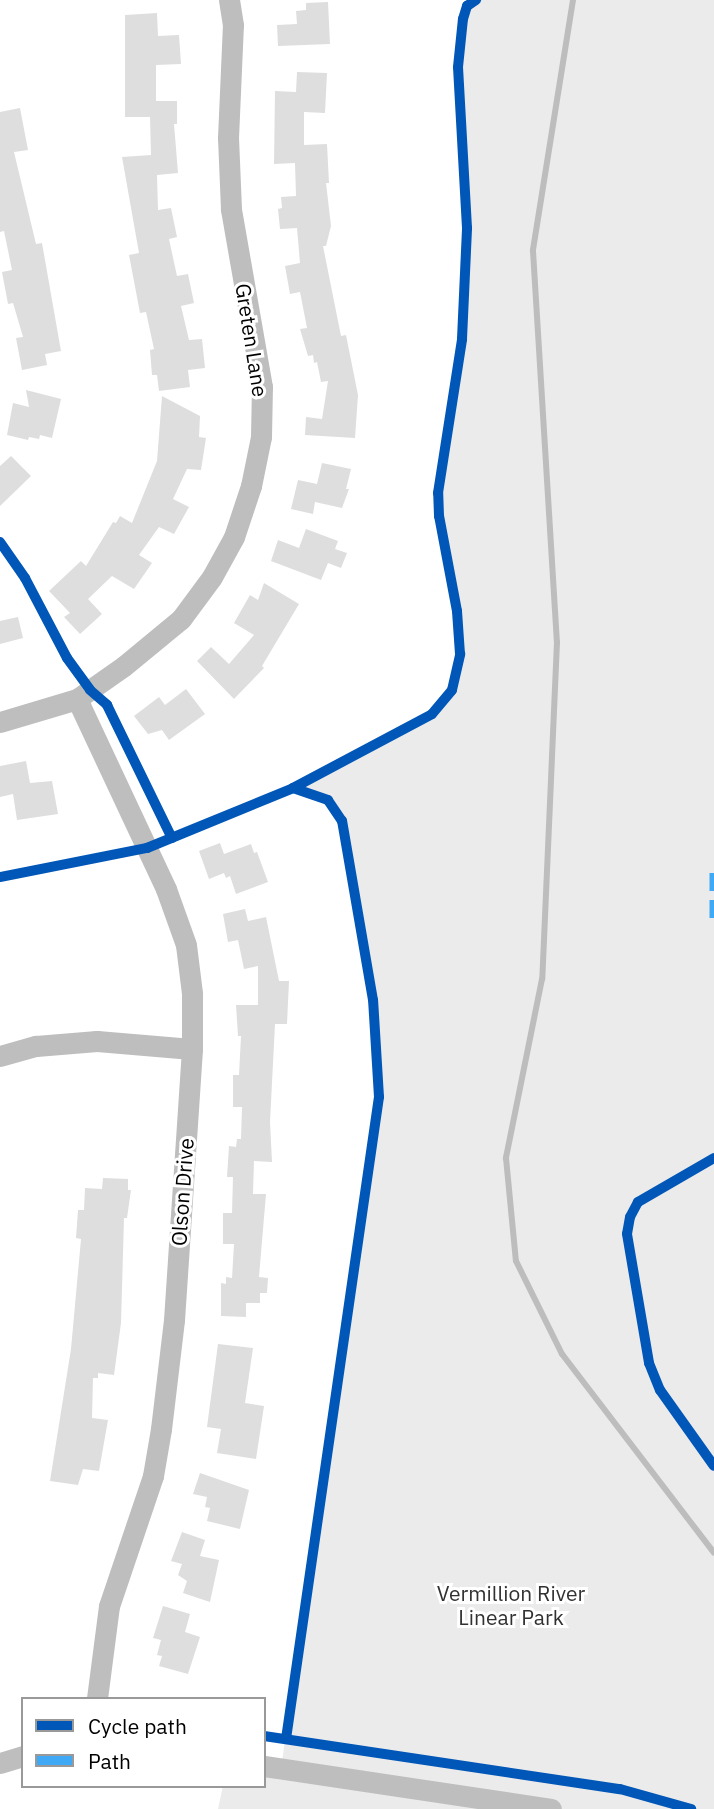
<!DOCTYPE html>
<html>
<head>
<meta charset="utf-8">
<style>
  body { margin:0 }
  #map { position:relative; width:714px; height:1809px; overflow:hidden; background:#fff; font-family:"IBM Plex Sans",sans-serif }
  div>[style] { position:absolute }
  .green>* { inset:0; background:#ebebeb }
  .stream>* { height:6px; margin:-3px; padding:0 3px; transform-origin:3px; border-radius:3px; background:#bdbdbd }
  .building>* { inset:0; background:#dedede }
  .minor>* { height:21px; margin:-10.5px; padding:0 10.5px; transform-origin:10.5px; border-radius:10.5px; background:#bebebe }
  .quiet>* { height:9px; margin-top:-4.5px; transform-origin:0; background:repeating-linear-gradient(90deg,#3fa9f5 0 18px,transparent 0 27px) }
  .cycleway>* { height:10px; margin:-5px; padding:0 5px; transform-origin:5px; border-radius:5px; background:#0057b8 }
  span { translate:-50% -50%; white-space:nowrap; text-align:center; line-height:1.15; -webkit-text-stroke:6px #fff; paint-order:stroke }
  .street-label { font-size:21px; color:#000 }
  .park-label { font-size:21px; color:#313131 }
  .legend { position:absolute; left:21px; top:1697px; width:245px; height:91px; box-sizing:border-box; background:#fff; border:2px solid #999; margin:0; padding:9px 12px; list-style:none; font-size:21px; color:#000 }
  .legend li { display:flex; align-items:center; gap:14px; height:35px }
  .legend b { width:35px; border:2px solid #999 }
</style>
</head>
<body>
<div id="map">
  <div class="green">
    <div style="clip-path:polygon(476px 0,714px 0,714px 1809px,218px 1809px,223px 1786px,264px 1786px,264px 1766px,281px 1768px,379px 1097px,373px 1000px,342px 821px,328px 800px,293px 788px,432px 714px,452px 690px,460px 654px,457px 611px,439px 516px,438px 493px,462px 339px,467px 228px,458px 67px,463px 19px,467px 6px)"></div>
  </div>
  <div class="stream">
    <div style="left:573px;top:0;width:254px;rotate:99.1deg"></div>
    <div style="left:533px;top:251px;width:392px;rotate:86.5deg"></div>
    <div style="left:557px;top:642px;width:337px;rotate:92.5deg"></div>
    <div style="left:542px;top:979px;width:183px;rotate:101.4deg"></div>
    <div style="left:506px;top:1158px;width:103px;rotate:84.5deg"></div>
    <div style="left:516px;top:1261px;width:104px;rotate:63.7deg"></div>
    <div style="left:562px;top:1354px;width:250px;rotate:52.6deg"></div>
  </div>
  <div class="building">
    <div style="clip-path:polygon(328px 2px,330px 44px,278px 46px,277px 25px,297px 24px,296px 11px,306px 10px,306px 3px)"></div>
    <div style="clip-path:polygon(157px 13px,158px 36px,179px 35px,181px 64px,156px 65px,156px 101px,177px 101px,177px 124px,174px 124px,178px 173px,157px 175px,158px 210px,171px 208px,177px 237px,169px 239px,177px 276px,188px 274px,194px 303px,181px 306px,189px 340px,202px 339px,205px 368px,188px 370px,190px 387px,159px 391px,157px 375px,152px 375px,150px 350px,154px 349px,146px 312px,140px 313px,129px 255px,139px 253px,122px 157px,151px 155px,150px 117px,125px 117px,125px 15px)"></div>
    <div style="clip-path:polygon(297px 72px,327px 73px,325px 113px,304px 112px,304px 145px,327px 144px,329px 183px,326px 183px,331px 226px,326px 246px,323px 246px,341px 336px,346px 335px,358px 395px,355px 438px,305px 435px,306px 417px,322px 419px,328px 381px,321px 382px,317px 362px,314px 363px,313px 355px,308px 356px,300px 329px,307px 328px,300px 292px,290px 294px,285px 266px,300px 263px,297px 228px,280px 229px,278px 209px,282px 208px,281px 197px,296px 196px,295px 163px,274px 164px,275px 91px,296px 92px)"></div>
    <div style="clip-path:polygon(20px 108px,28px 150px,14px 152px,36px 244px,42px 243px,61px 351px,45px 354px,47px 365px,22px 370px,16px 338px,23px 337px,13px 303px,8px 304px,2px 272px,12px 270px,4px 231px,0 232px,0 112px)"></div>
    <div style="clip-path:polygon(26px 390px,61px 399px,52px 438px,40px 435px,39px 439px,29px 437px,28px 440px,7px 435px,13px 403px,29px 407px)"></div>
    <div style="clip-path:polygon(162px 396px,200px 416px,199px 437px,206px 438px,201px 470px,187px 469px,173px 499px,189px 507px,174px 534px,159px 527px,139px 555px,152px 563px,134px 589px,112px 576px,88px 599px,102px 614px,80px 634px,64px 617px,70px 613px,49px 591px,81px 561px,86px 566px,113px 522px,116px 523px,120px 516px,132px 523px,157px 461px)"></div>
    <div style="clip-path:polygon(11px 456px,31px 476px,0 506px,0 466px)"></div>
    <div style="clip-path:polygon(322px 463px,351px 469px,346px 489px,349px 489px,342px 508px,315px 502px,313px 514px,291px 509px,298px 480px,317px 484px)"></div>
    <div style="clip-path:polygon(306px 529px,338px 541px,335px 549px,347px 553px,341px 568px,328px 563px,321px 580px,271px 561px,278px 540px,299px 548px)"></div>
    <div style="clip-path:polygon(264px 583px,299px 604px,262px 666px,264px 668px,234px 699px,197px 661px,211px 647px,229px 664px,254px 635px,234px 623px,250px 595px,258px 600px)"></div>
    <div style="clip-path:polygon(18px 617px,23px 638px,0 644px,0 621px)"></div>
    <div style="clip-path:polygon(186px 689px,205px 714px,169px 740px,162px 730px,148px 734px,134px 716px,159px 697px,165px 705px)"></div>
    <div style="clip-path:polygon(26px 761px,30px 783px,52px 781px,58px 814px,17px 820px,13px 794px,0 797px,0 766px)"></div>
    <div style="clip-path:polygon(220px 843px,224px 854px,251px 844px,254px 853px,257px 852px,268px 882px,236px 894px,230px 876px,226px 878px,224px 873px,209px 879px,199px 851px)"></div>
    <div style="clip-path:polygon(245px 909px,248px 921px,266px 917px,279px 981px,289px 981px,287px 1024px,275px 1024px,270px 1122px,272px 1162px,254px 1161px,253px 1194px,266px 1194px,259px 1277px,268px 1278px,267px 1293px,260px 1293px,260px 1303px,246px 1303px,246px 1317px,221px 1316px,221px 1283px,226px 1284px,226px 1277px,232px 1278px,234px 1244px,223px 1244px,223px 1213px,232px 1213px,233px 1177px,227px 1177px,229px 1146px,236px 1147px,237px 1139px,241px 1139px,242px 1107px,233px 1107px,233px 1075px,239px 1075px,241px 1036px,238px 1036px,236px 1005px,258px 1005px,258px 966px,244px 969px,238px 940px,228px 942px,223px 914px)"></div>
    <div style="clip-path:polygon(103px 1178px,128px 1179px,128px 1190px,131px 1190px,127px 1218px,124px 1218px,121px 1323px,114px 1375px,98px 1373px,98px 1378px,93px 1378px,92px 1418px,108px 1420px,99px 1471px,83px 1469px,78px 1485px,50px 1481px,71px 1349px,81px 1239px,76px 1238px,78px 1210px,84px 1210px,85px 1188px,102px 1189px)"></div>
    <div style="clip-path:polygon(218px 1344px,253px 1348px,245px 1403px,264px 1406px,256px 1459px,217px 1453px,221px 1429px,207px 1427px)"></div>
    <div style="clip-path:polygon(200px 1473px,249px 1490px,240px 1529px,207px 1521px,210px 1508px,205px 1507px,207px 1497px,193px 1494px)"></div>
    <div style="clip-path:polygon(182px 1532px,205px 1540px,200px 1556px,219px 1560px,210px 1602px,183px 1593px,187px 1581px,178px 1575px,182px 1564px,171px 1561px)"></div>
    <div style="clip-path:polygon(163px 1606px,190px 1614px,185px 1632px,200px 1637px,188px 1674px,159px 1666px,162px 1656px,157px 1655px,161px 1640px,153px 1638px)"></div>
  </div>
  <div class="minor">
    <div style="left:77px;top:699px;width:210px;rotate:64.9deg"></div>
    <div style="left:166px;top:889px;width:59px;rotate:70.3deg"></div>
    <div style="left:186px;top:945px;width:48px;rotate:82.9deg"></div>
    <div style="left:192px;top:993px;width:56px;rotate:90deg"></div>
    <div style="left:192px;top:1049px;width:272px;rotate:93.8deg"></div>
    <div style="left:174px;top:1320px;width:110px;rotate:96.8deg"></div>
    <div style="left:161px;top:1429px;width:48px;rotate:99.7deg"></div>
    <div style="left:153px;top:1476px;width:137px;rotate:108.7deg"></div>
    <div style="left:109px;top:1606px;width:94px;rotate:97.4deg"></div>
    <div style="left:0;top:722px;width:80px;rotate:-16.6deg"></div>
    <div style="left:77px;top:699px;width:57px;rotate:-35.1deg"></div>
    <div style="left:124px;top:666px;width:74px;rotate:-39.5deg"></div>
    <div style="left:181px;top:619px;width:52px;rotate:-53.6deg"></div>
    <div style="left:212px;top:577px;width:46px;rotate:-61.2deg"></div>
    <div style="left:234px;top:537px;width:54px;rotate:-71.6deg"></div>
    <div style="left:251px;top:486px;width:50px;rotate:-78.5deg"></div>
    <div style="left:261px;top:437px;width:50px;rotate:-88.9deg"></div>
    <div style="left:262px;top:387px;width:181px;rotate:-99.9deg"></div>
    <div style="left:231px;top:209px;width:71px;rotate:-92.4deg"></div>
    <div style="left:228px;top:138px;width:113px;rotate:-87.5deg"></div>
    <div style="left:233px;top:25px;width:25px;rotate:-99deg"></div>
    <div style="left:0;top:1056px;width:37px;rotate:-16deg"></div>
    <div style="left:36px;top:1046px;width:61px;rotate:-4.7deg"></div>
    <div style="left:97px;top:1041px;width:95px;rotate:4.8deg"></div>
    <div style="left:0;top:1763px;width:24px;rotate:-17deg"></div>
    <div style="left:264px;top:1766px;width:290px;rotate:8.5deg"></div>
  </div>
  <div class="quiet">
    <div style="left:714px;top:872px;width:47px;rotate:90deg"></div>
  </div>
  <div class="cycleway">
    <div style="left:0;top:542px;width:44px;rotate:55.2deg"></div>
    <div style="left:25px;top:578px;width:90px;rotate:62.3deg"></div>
    <div style="left:67px;top:658px;width:39px;rotate:54deg"></div>
    <div style="left:90px;top:690px;width:23px;rotate:41deg"></div>
    <div style="left:107px;top:705px;width:148px;rotate:64deg"></div>
    <div style="left:0;top:877px;width:150px;rotate:-11.2deg"></div>
    <div style="left:147px;top:848px;width:158px;rotate:-22.3deg"></div>
    <div style="left:293px;top:788px;width:157px;rotate:-28deg"></div>
    <div style="left:432px;top:714px;width:31px;rotate:-50deg"></div>
    <div style="left:452px;top:690px;width:37px;rotate:-77deg"></div>
    <div style="left:460px;top:654px;width:43px;rotate:-94deg"></div>
    <div style="left:457px;top:611px;width:97px;rotate:-100.7deg"></div>
    <div style="left:439px;top:516px;width:23px;rotate:-92deg"></div>
    <div style="left:438px;top:493px;width:156px;rotate:-81.1deg"></div>
    <div style="left:462px;top:339px;width:111px;rotate:-87.4deg"></div>
    <div style="left:467px;top:228px;width:161px;rotate:-93.2deg"></div>
    <div style="left:458px;top:67px;width:48px;rotate:-84.1deg"></div>
    <div style="left:463px;top:19px;width:14px;rotate:-73deg"></div>
    <div style="left:467px;top:6px;width:11px;rotate:-34deg"></div>
    <div style="left:714px;top:1158px;width:88px;rotate:149.9deg"></div>
    <div style="left:638px;top:1202px;width:17px;rotate:118deg"></div>
    <div style="left:630px;top:1217px;width:17px;rotate:100deg"></div>
    <div style="left:627px;top:1234px;width:131px;rotate:80.3deg"></div>
    <div style="left:649px;top:1363px;width:29px;rotate:68deg"></div>
    <div style="left:660px;top:1390px;width:93px;rotate:54.6deg"></div>
    <div style="left:264px;top:1736px;width:360px;rotate:8.5deg"></div>
    <div style="left:620px;top:1789px;width:74px;rotate:15.7deg"></div>
    <div style="left:286px;top:1739px;width:649px;rotate:-81.76deg"></div>
    <div style="left:379px;top:1097px;width:97px;rotate:-93.5deg"></div>
    <div style="left:373px;top:1000px;width:182px;rotate:-99.8deg"></div>
    <div style="left:342px;top:821px;width:25px;rotate:-124deg"></div>
    <div style="left:328px;top:800px;width:37px;rotate:-161deg"></div>
  </div>
  <div class="street-label">
    <span style="left:252px;top:340px;rotate:81deg">Greten Lane</span>
    <span style="left:182px;top:1192px;rotate:-86deg">Olson Drive</span>
  </div>
  <div class="park-label">
    <span style="left:511px;top:1605px">Vermillion River<br>Linear Park</span>
  </div>
  <ul class="legend">
  <li><b style="height:9px;background:#0057b8"></b>Cycle path</li>
  <li><b style="height:9px;background:#3fa9f5"></b>Path</li>
  </ul>
</div>
</body>
</html>
